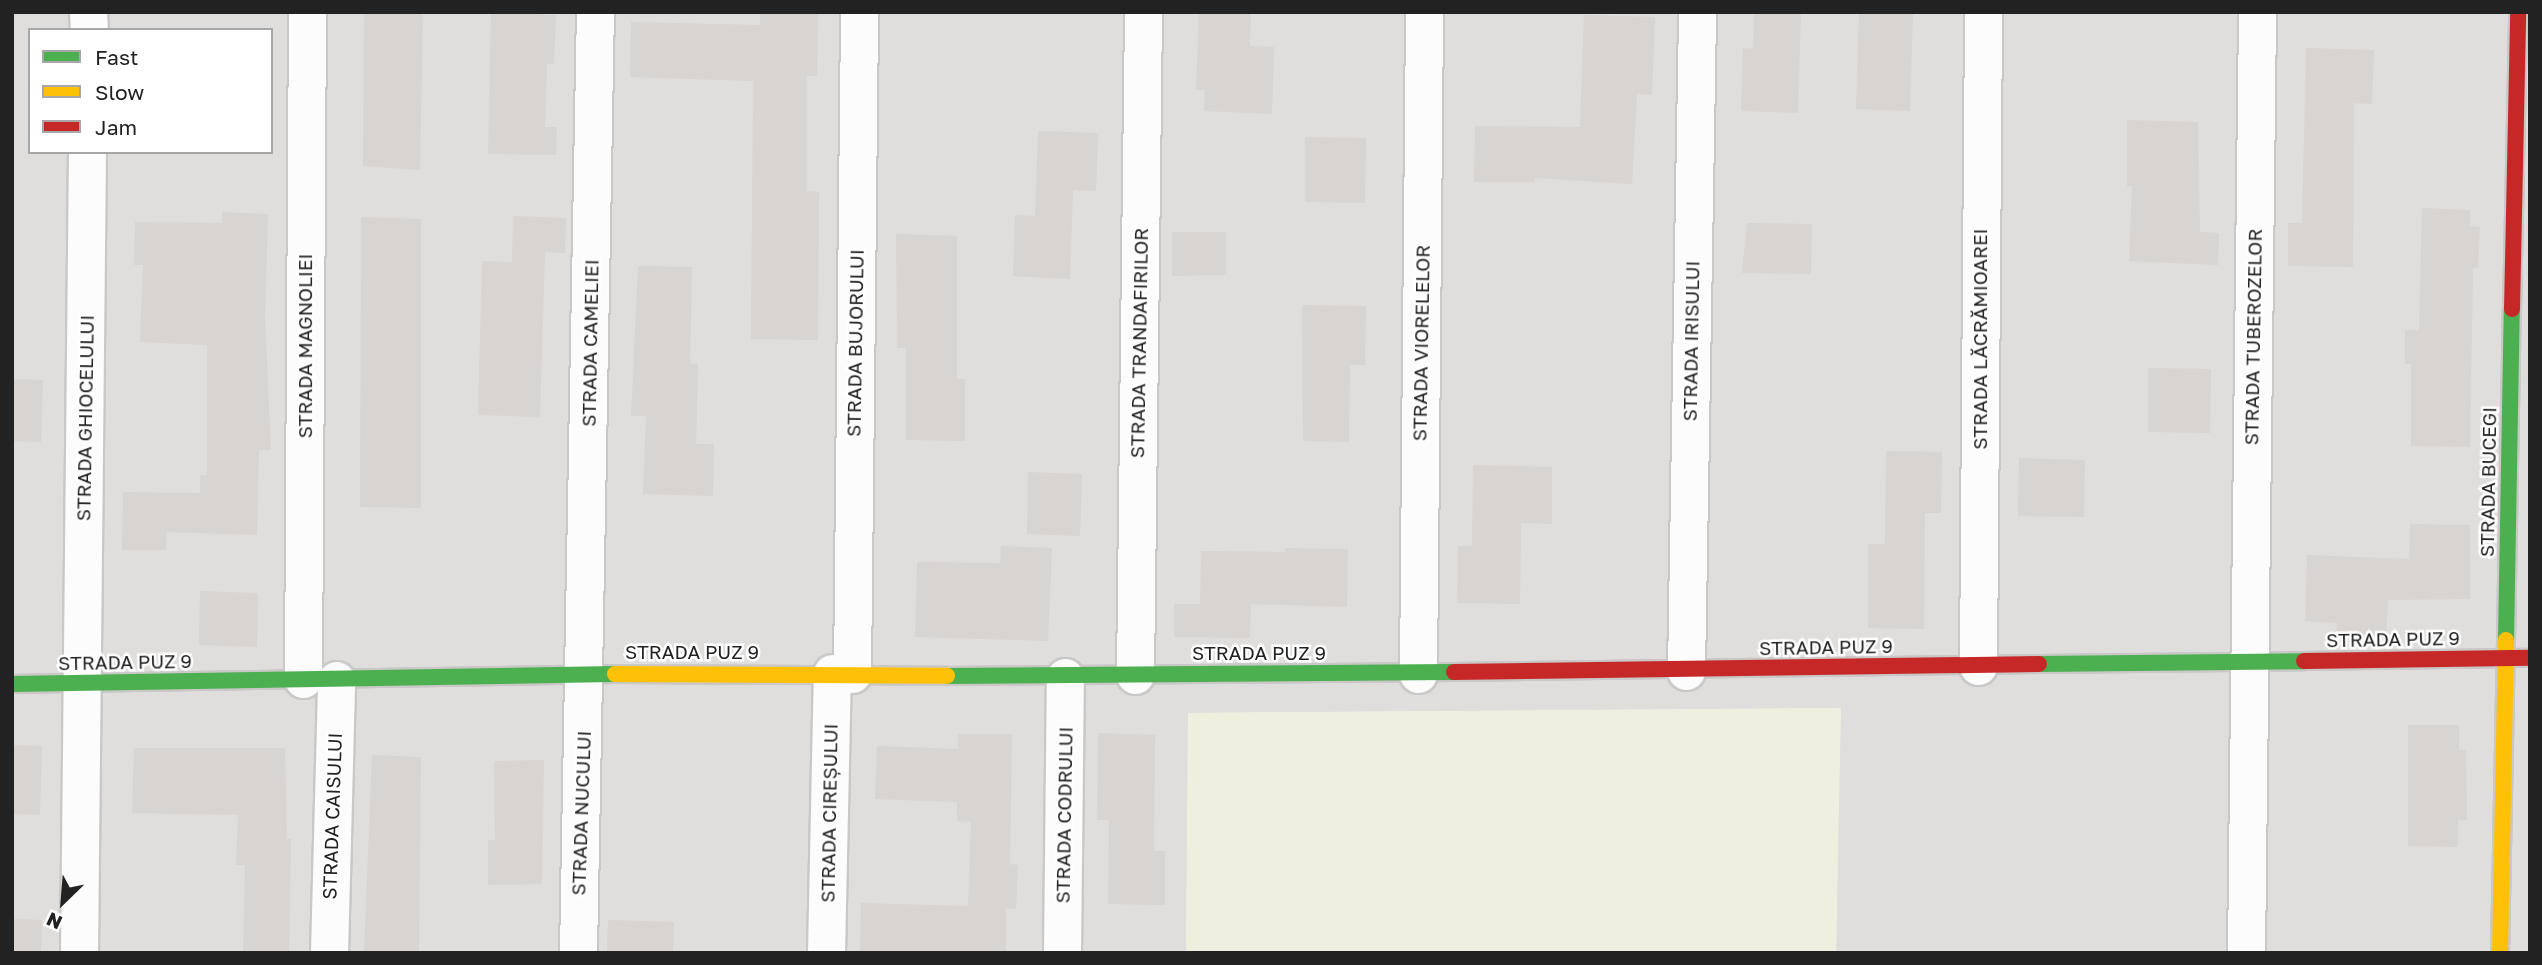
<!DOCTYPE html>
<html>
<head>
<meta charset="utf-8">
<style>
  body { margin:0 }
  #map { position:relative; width:2542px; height:965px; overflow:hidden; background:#f0eeeb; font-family:"Golos Text",sans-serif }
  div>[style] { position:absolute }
  .residential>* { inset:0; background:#dfdedc }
  .farmland>* { inset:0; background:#efefdf }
  .building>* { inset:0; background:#d7d4d2 }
  .roads { filter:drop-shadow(2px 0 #c9c8c7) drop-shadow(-2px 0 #c9c8c7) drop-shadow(0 2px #c9c8c7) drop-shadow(0 -2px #c9c8c7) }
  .street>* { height:37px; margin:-18.5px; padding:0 18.5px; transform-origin:18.5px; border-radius:18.5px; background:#fdfcfc }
  .fast>* { height:16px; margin:-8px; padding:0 8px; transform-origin:8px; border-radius:8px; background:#4caf50 }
  .slow>* { height:16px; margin:-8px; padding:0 8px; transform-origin:8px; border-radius:8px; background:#ffc107 }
  .jam>* { height:16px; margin:-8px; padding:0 8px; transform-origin:8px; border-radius:8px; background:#c62828 }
  span { translate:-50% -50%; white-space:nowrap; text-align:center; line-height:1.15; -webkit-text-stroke:5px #fff; paint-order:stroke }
  .street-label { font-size:19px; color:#222 }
  .frame { position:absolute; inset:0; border:14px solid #222; pointer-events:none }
  .legend { position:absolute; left:28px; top:28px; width:245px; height:126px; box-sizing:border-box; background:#fff; border:2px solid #a7a7a7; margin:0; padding:9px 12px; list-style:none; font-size:21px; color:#222 }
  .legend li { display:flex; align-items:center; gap:14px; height:35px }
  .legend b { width:35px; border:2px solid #a7a7a7 }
  .north { position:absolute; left:28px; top:867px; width:70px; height:70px; -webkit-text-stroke:5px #fff; paint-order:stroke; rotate:205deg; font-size:19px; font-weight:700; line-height:28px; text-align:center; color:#222 }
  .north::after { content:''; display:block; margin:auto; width:24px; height:32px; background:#222; clip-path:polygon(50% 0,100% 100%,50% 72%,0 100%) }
</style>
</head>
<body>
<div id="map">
  <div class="residential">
    <div style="clip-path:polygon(evenodd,12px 12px,2530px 12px,2530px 953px,1836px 953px,1840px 708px,1189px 713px,1186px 953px,12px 953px,12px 12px,30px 30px,271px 30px,271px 152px,30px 152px,30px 30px)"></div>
  </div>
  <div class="farmland">
    <div style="clip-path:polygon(1841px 708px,1836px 953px,1186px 953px,1188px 713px)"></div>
  </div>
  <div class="building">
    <div style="clip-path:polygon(364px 12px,423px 12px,420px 170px,363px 166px)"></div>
    <div style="clip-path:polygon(491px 12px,556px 15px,554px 64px,547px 64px,545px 127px,557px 127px,556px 155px,488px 154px)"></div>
    <div style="clip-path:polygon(760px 12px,818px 12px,817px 76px,807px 76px,807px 191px,819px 192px,818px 340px,751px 339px,753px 81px,630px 77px,631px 22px,760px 25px)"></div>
    <div style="clip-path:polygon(1199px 12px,1251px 12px,1250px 46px,1274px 47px,1272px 114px,1204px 111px,1205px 90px,1196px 90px)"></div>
    <div style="clip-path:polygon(1754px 12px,1801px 12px,1798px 113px,1741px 111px,1743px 48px,1753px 49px)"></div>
    <div style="clip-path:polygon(1859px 12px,1913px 12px,1910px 111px,1856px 109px)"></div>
    <div style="clip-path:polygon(1584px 15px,1655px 17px,1652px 95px,1637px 94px,1632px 184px,1535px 178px,1535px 182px,1474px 182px,1475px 126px,1580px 127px)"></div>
    <div style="clip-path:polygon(2306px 48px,2374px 50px,2372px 104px,2354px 103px,2353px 267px,2288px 266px,2288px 223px,2302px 223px)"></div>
    <div style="clip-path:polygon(2127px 120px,2198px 122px,2200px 232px,2219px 233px,2218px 265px,2129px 261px,2132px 186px,2127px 186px)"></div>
    <div style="clip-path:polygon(1038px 131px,1098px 133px,1096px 191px,1073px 190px,1070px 279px,1013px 276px,1015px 215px,1035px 216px)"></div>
    <div style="clip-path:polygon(1305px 137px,1366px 138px,1365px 203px,1305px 202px)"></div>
    <div style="clip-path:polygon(2422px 208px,2470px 210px,2470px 226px,2480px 227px,2478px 268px,2473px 268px,2470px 447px,2411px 446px,2411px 364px,2405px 364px,2405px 330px,2419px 330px)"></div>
    <div style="clip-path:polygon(222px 212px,268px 214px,265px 317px,271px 450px,259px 450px,257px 535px,167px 532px,166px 550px,122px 550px,123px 492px,200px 493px,200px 475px,207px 475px,207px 345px,140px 342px,143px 265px,134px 265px,135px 222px,222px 223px)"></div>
    <div style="clip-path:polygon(513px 216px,566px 218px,565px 253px,545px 252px,540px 417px,478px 415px,482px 261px,512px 262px)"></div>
    <div style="clip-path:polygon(361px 217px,421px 219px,421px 508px,360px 507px)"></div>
    <div style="clip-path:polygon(1747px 223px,1812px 224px,1811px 274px,1742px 273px)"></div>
    <div style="clip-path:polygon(1172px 232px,1226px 232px,1226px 275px,1172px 276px)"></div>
    <div style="clip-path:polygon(896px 234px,957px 236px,957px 379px,965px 379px,965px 441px,906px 440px,906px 348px,897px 348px)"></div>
    <div style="clip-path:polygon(638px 266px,692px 267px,690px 364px,698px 364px,696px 444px,714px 444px,713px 496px,643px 494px,646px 416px,631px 416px)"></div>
    <div style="clip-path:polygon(1302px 305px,1366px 306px,1365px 365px,1350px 365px,1349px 442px,1303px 441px)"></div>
    <div style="clip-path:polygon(2148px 368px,2211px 369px,2210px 433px,2148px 432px)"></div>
    <div style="clip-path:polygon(12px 379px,43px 380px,41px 442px,12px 441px)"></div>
    <div style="clip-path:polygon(1886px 451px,1942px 452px,1941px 513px,1925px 513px,1924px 629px,1868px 628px,1868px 544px,1885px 544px)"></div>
    <div style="clip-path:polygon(2019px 458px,2085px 460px,2084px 517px,2018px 516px)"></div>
    <div style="clip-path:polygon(1473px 465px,1552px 467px,1552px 524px,1521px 523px,1520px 604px,1457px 603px,1458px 546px,1472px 546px)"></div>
    <div style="clip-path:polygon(1028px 472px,1082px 474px,1080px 536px,1027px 534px)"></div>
    <div style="clip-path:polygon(2410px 524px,2470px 525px,2470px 599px,2388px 600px,2386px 638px,2336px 637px,2337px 623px,2305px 621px,2307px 555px,2409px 559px)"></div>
    <div style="clip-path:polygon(1001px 546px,1052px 548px,1048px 641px,915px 637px,917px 562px,1000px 563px)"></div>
    <div style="clip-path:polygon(1285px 548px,1348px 549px,1347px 607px,1251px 604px,1250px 638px,1174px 637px,1174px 604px,1200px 604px,1201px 551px,1285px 552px)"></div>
    <div style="clip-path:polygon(200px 591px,258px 593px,257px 647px,199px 645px)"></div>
    <div style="clip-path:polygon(2408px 725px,2459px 725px,2459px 750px,2466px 750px,2467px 820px,2458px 820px,2458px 847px,2408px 846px)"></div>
    <div style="clip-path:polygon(1098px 733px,1155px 735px,1154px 851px,1165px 851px,1165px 905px,1108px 904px,1109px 820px,1097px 820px)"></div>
    <div style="clip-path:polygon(958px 734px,1012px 734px,1010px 864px,1018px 865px,1016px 909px,1006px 908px,1006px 953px,860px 953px,861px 903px,968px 906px,971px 822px,957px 821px,957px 802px,875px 799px,877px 746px,958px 749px)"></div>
    <div style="clip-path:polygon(12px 745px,42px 746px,40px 815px,12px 814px)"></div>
    <div style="clip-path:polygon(134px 748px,285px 748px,287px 839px,291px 839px,289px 953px,243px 953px,245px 865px,236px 865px,238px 815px,132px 813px)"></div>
    <div style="clip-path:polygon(372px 755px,421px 757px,419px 953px,364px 953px)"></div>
    <div style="clip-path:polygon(544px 760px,542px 884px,488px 885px,488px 840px,495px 840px,494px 761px)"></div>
    <div style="clip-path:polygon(12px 919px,42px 920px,41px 953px,12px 953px)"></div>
    <div style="clip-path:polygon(608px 920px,674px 922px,673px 953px,607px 953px)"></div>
  </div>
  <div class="roads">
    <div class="street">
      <div style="left:88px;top:12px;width:18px;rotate:87deg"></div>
      <div style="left:1978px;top:666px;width:654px;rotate:-89.56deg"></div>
      <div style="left:1686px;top:671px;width:659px;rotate:-89.04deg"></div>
      <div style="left:852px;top:674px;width:662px;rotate:-89.39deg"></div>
      <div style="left:1418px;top:674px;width:662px;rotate:-89.48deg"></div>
      <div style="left:1135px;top:675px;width:663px;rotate:-89.31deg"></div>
      <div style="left:303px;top:679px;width:667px;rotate:-89.66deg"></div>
      <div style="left:79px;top:953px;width:801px;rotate:-89.43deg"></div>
      <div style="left:329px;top:953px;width:273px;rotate:-88.5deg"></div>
      <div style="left:578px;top:953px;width:941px;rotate:-88.97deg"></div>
      <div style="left:826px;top:953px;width:280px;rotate:-88.8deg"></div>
      <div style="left:1062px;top:953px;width:276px;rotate:-89.4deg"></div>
      <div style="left:2246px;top:953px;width:941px;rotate:-89.33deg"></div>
    </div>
    <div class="fast">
      <div style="left:2506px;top:640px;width:331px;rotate:-89deg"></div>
      <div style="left:2039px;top:664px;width:265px;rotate:-0.6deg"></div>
      <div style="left:947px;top:676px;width:507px;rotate:-0.45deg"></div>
      <div style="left:12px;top:684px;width:603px;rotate:-0.95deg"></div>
    </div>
    <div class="slow">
      <div style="left:615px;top:674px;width:332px;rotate:0.3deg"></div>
      <div style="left:2500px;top:953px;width:313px;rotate:-88.9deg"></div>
    </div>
    <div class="jam">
      <div style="left:2512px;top:309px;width:297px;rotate:-88.8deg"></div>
      <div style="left:2304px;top:661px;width:226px;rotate:-0.8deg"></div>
      <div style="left:1454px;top:672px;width:585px;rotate:-0.78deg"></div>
    </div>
  </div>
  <div class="street-label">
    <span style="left:2253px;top:337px;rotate:-89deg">STRADA TUBEROZELOR</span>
    <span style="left:1980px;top:339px;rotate:-90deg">STRADA LĂCRĂMIOAREI</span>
    <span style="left:1691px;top:341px;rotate:-89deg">STRADA IRISULUI</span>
    <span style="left:590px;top:343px;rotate:-89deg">STRADA CAMELIEI</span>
    <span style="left:855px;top:343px;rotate:-89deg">STRADA BUJORULUI</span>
    <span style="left:1139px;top:343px;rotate:-89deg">STRADA TRANDAFIRILOR</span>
    <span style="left:1421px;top:343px;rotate:-89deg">STRADA VIORELELOR</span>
    <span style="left:305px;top:346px;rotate:-90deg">STRADA MAGNOLIEI</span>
    <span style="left:85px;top:418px;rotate:-89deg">STRADA GHIOCELULUI</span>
    <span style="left:2488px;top:482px;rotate:-89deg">STRADA BUCEGI</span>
    <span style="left:2393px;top:639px;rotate:-1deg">STRADA PUZ 9</span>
    <span style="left:1826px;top:647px;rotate:-1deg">STRADA PUZ 9</span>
    <span style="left:692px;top:652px">STRADA PUZ 9</span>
    <span style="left:1259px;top:653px">STRADA PUZ 9</span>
    <span style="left:125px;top:662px;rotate:-1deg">STRADA PUZ 9</span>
    <span style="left:581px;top:813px;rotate:-88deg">STRADA NUCULUI</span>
    <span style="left:829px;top:813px;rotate:-89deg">STRADA CIREȘULUI</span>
    <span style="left:1064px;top:815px;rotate:-89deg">STRADA CODRULUI</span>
    <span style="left:332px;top:816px;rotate:-88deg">STRADA CAISULUI</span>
  </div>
  <div class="frame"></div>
  <ul class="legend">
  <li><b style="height:9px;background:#4caf50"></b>Fast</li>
  <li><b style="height:9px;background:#ffc107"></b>Slow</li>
  <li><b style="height:9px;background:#c62828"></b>Jam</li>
  </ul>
  <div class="north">N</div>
</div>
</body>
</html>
